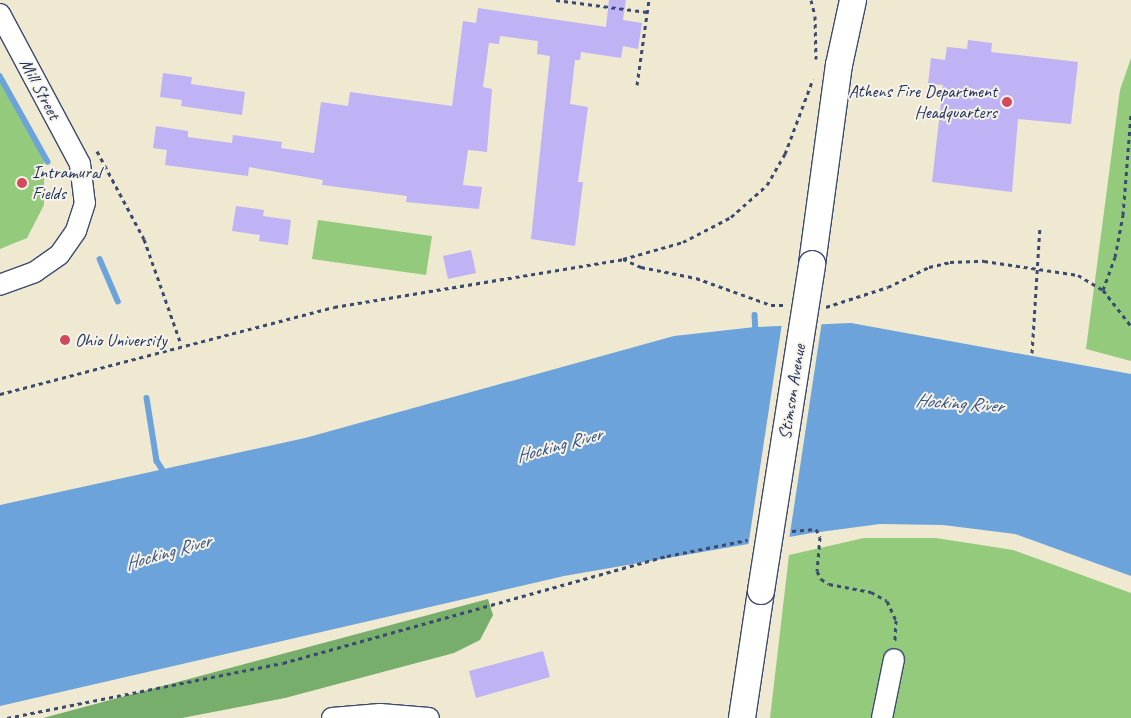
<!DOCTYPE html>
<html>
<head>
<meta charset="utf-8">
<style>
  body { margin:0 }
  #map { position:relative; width:1131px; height:718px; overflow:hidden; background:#efe9d1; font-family:Caveat,sans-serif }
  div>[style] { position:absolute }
  .green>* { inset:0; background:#94ca7c }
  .forest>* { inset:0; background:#77ae6c }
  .water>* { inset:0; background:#6da3db }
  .pier>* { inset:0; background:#efe9d1 }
  .stream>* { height:5.5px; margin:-2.75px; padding:0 2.75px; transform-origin:2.75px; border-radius:2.75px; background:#6da3db }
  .building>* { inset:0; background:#bfb3f5 }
  .path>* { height:3px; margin-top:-1.5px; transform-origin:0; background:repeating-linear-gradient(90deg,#3b4b6f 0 4px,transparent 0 8px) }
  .roads { filter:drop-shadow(1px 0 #3b4b6f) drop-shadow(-1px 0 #3b4b6f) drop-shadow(0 1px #3b4b6f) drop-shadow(0 -1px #3b4b6f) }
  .minor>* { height:20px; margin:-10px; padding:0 10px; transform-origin:10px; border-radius:10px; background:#fff }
  .major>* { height:26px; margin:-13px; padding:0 13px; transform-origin:13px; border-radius:13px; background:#fff }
  .bridges { filter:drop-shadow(1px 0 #3b4b6f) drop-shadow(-1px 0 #3b4b6f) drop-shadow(0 1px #3b4b6f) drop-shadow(0 -1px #3b4b6f) }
  .major-bridge>* { height:26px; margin:-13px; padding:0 13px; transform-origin:13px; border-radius:13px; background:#fff }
  .dots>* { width:14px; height:14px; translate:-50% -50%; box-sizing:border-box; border:2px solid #f7f3e8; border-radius:50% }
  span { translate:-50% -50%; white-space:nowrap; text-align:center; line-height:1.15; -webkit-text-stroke:4px #f7f3e8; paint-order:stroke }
  .street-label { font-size:18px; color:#1b2f5e }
  .poi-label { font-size:18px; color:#1b2f5e }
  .right { translate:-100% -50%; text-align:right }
  .left { translate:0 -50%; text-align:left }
  .water-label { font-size:19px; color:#345284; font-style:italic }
</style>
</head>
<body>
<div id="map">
  <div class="green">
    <div style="clip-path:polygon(1131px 58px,1131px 361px,1086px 349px,1120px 90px)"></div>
    <div style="clip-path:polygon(0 75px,44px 161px,44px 205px,27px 238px,0 249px)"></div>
    <div style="clip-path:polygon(318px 220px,432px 236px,426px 275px,312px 259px)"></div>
    <div style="clip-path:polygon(864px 538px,936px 538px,1013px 550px,1131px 593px,1131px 718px,770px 718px,789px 555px)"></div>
  </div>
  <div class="forest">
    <div style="clip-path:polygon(488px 599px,493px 615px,480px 640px,454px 653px,285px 698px,182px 718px,43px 718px)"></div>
  </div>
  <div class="water">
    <div style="clip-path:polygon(851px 323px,1131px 374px,1131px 576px,1015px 534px,943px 525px,880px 524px,812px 533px,564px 576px,0 706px,0 505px,305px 438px,674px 336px,755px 327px)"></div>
  </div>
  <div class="pier">
    <div style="clip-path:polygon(822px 321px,789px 540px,748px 547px,782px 323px)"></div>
  </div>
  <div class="stream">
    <div style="left:0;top:76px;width:98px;rotate:60.8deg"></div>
    <div style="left:100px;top:259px;width:46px;rotate:66.8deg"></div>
    <div style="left:755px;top:315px;width:18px;rotate:87deg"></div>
    <div style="left:147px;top:398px;width:64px;rotate:81deg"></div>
    <div style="left:157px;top:461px;width:17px;rotate:57deg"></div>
  </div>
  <div class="building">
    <div style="clip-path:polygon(609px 0,626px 0,623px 20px,642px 23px,638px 49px,623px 46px,621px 58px,581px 52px,580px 60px,575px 60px,570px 104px,588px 107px,578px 182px,583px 182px,575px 246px,531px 239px,550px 56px,537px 54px,538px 41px,500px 36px,499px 44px,489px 43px,483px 87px,492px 89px,487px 152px,468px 150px,463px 185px,482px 187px,479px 209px,406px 202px,407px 196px,322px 185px,323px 180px,249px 167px,248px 176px,165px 165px,167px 150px,153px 148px,156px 126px,188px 131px,188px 137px,232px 143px,233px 135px,282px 142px,281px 148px,314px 153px,321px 102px,348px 106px,350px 92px,452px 106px,463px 21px,476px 23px,478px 8px,606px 27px)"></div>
    <div style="clip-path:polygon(968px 40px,992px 43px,991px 52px,1078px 62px,1071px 124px,1018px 119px,1012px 192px,932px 182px,943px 85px,928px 84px,931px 58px,945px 60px,947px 47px,967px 49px)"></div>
    <div style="clip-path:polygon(163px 73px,192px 77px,191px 84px,245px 92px,242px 115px,181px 106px,182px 100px,160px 97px)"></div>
    <div style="clip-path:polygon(236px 206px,264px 210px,263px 216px,291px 220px,288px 245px,259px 241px,260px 235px,232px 231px)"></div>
    <div style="clip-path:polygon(471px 250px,476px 273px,448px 279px,443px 256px)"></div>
    <div style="clip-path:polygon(543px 651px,550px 677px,476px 698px,469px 671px)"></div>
  </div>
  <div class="path">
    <div style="left:556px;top:0;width:92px;rotate:7.5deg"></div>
    <div style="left:811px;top:0;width:16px;rotate:76deg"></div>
    <div style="left:815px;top:16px;width:43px;rotate:88.7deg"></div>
    <div style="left:637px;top:85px;width:86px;rotate:-82deg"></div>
    <div style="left:97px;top:151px;width:100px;rotate:61.9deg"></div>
    <div style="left:144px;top:239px;width:111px;rotate:70.6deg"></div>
    <div style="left:623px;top:259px;width:20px;rotate:24deg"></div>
    <div style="left:641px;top:267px;width:56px;rotate:11.3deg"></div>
    <div style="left:696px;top:278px;width:80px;rotate:19.8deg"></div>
    <div style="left:771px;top:305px;width:14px"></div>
    <div style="left:1103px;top:290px;width:35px;rotate:-70deg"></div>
    <div style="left:1115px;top:257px;width:43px;rotate:-79.2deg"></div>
    <div style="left:1123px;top:215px;width:102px;rotate:-85.5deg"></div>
    <div style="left:826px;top:307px;width:65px;rotate:-17.9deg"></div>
    <div style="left:888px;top:287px;width:46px;rotate:-26deg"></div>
    <div style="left:929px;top:267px;width:22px;rotate:-13deg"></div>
    <div style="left:950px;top:262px;width:34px;rotate:-2deg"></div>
    <div style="left:984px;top:261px;width:95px;rotate:8.5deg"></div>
    <div style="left:1078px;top:275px;width:29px;rotate:31deg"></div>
    <div style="left:1103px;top:290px;width:46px;rotate:52.1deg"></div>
    <div style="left:1032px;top:353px;width:126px;rotate:-86.4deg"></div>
    <div style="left:0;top:394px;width:345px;rotate:-14.6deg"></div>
    <div style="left:334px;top:307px;width:293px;rotate:-9.4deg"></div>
    <div style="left:623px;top:259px;width:62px;rotate:-15.8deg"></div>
    <div style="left:683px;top:242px;width:54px;rotate:-27.5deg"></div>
    <div style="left:731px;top:217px;width:48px;rotate:-41.6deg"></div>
    <div style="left:767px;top:185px;width:36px;rotate:-60deg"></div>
    <div style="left:785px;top:154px;width:80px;rotate:-69.5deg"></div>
    <div style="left:792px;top:531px;width:24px;rotate:-5deg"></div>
    <div style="left:816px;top:529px;width:9px;rotate:63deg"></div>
    <div style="left:820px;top:537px;width:34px;rotate:95deg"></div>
    <div style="left:817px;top:571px;width:9px;rotate:63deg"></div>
    <div style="left:821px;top:579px;width:9px;rotate:32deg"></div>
    <div style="left:829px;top:584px;width:43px;rotate:10.8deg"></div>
    <div style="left:871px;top:592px;width:18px;rotate:29deg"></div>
    <div style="left:887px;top:601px;width:21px;rotate:65deg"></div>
    <div style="left:896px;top:620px;width:21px;rotate:93deg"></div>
    <div style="left:7px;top:718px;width:281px;rotate:-11.3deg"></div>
    <div style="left:283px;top:663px;width:399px;rotate:-15.6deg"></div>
    <div style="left:667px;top:556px;width:82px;rotate:-11.3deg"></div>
  </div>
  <div class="roads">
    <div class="minor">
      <div style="left:0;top:14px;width:170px;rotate:61.9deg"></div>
      <div style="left:80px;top:164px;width:39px;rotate:83deg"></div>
      <div style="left:85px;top:203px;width:29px;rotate:108deg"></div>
      <div style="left:76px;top:231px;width:29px;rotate:125deg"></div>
      <div style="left:59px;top:255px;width:29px;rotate:145deg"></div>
      <div style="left:35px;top:272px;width:37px;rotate:160deg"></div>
      <div style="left:332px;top:718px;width:48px;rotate:-4.8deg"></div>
      <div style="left:380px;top:714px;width:49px;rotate:4.7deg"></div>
      <div style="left:882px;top:718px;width:60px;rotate:-78.5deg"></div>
    </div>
    <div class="major">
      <div style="left:812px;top:264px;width:201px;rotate:-82.3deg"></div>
      <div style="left:839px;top:65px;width:66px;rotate:-77.8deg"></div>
      <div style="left:742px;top:718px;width:128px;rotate:-81.5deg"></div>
    </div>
  </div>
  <div class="bridges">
    <div class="major-bridge">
      <div style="left:761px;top:591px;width:331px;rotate:-81.1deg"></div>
    </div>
  </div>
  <div class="dots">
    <div style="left:1007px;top:102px;background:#d1495b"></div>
    <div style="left:22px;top:183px;background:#d1495b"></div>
    <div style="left:65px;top:340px;background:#d1495b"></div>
  </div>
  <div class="street-label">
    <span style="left:40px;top:89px;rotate:62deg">Mill Street</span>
    <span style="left:792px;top:392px;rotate:-81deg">Stimson Avenue</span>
  </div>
  <div class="poi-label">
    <span class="right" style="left:997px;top:102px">Athens Fire Department<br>Headquarters</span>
    <span class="left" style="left:32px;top:183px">Intramural<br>Fields</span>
    <span class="left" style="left:75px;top:340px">Ohio University</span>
  </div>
  <div class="water-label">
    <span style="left:959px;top:404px;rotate:4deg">Hocking River</span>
    <span style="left:559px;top:446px;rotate:-15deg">Hocking River</span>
    <span style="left:168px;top:553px;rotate:-16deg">Hocking River</span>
  </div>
</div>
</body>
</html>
